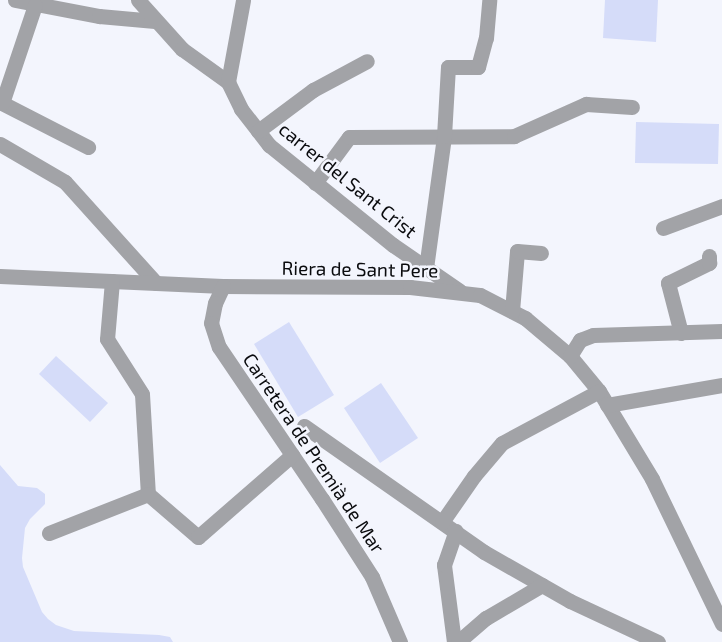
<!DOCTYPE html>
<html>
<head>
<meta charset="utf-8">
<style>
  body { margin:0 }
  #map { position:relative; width:722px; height:642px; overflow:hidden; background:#f3f5fd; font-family:"Exo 2",sans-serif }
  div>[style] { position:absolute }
  .green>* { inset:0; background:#d5dcf9 }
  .minor>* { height:15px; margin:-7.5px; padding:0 7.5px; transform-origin:7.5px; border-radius:7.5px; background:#a2a3a7 }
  span { translate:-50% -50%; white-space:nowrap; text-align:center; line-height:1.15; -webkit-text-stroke:5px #f3f5fd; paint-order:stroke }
  .street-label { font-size:19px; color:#0a0b0e }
</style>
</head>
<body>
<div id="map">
  <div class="green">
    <div style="clip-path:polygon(605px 0,658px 0,656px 42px,603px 38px)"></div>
    <div style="clip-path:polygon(636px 122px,719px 124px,718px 164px,635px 163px)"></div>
    <div style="clip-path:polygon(289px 322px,334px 395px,298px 417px,254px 344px)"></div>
    <div style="clip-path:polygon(56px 356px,108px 403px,90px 422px,39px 374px)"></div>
    <div style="clip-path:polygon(381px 383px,418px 438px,380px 463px,344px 408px)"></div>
    <div style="clip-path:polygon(0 465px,18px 486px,37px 488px,45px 494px,45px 504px,30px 519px,25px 528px,22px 558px,23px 567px,42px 612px,48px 619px,56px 625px,74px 631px,159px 635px,170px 637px,173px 642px,0 642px)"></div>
  </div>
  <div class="minor">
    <div style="left:15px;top:0;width:86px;rotate:10.8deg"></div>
    <div style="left:99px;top:16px;width:56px;rotate:5.1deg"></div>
    <div style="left:138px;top:0;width:66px;rotate:48.1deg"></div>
    <div style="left:182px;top:49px;width:57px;rotate:35.7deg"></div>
    <div style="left:228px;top:82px;width:30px;rotate:64deg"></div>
    <div style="left:241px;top:109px;width:46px;rotate:52.1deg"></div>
    <div style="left:269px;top:145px;width:159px;rotate:38.9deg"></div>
    <div style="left:393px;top:245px;width:81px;rotate:34.5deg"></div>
    <div style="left:228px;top:82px;width:83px;rotate:-79.6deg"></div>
    <div style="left:0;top:102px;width:99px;rotate:27.1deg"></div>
    <div style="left:2px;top:103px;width:103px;rotate:-71.4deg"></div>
    <div style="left:258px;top:131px;width:69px;rotate:-36.7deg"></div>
    <div style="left:313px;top:90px;width:61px;rotate:-28.2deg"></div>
    <div style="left:0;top:144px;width:75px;rotate:30.3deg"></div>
    <div style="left:65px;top:182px;width:136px;rotate:48deg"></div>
    <div style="left:315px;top:183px;width:57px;rotate:-53.5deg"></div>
    <div style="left:349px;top:137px;width:165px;rotate:-0.3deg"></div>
    <div style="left:514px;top:136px;width:79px;rotate:-24deg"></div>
    <div style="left:586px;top:104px;width:46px;rotate:3.7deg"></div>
    <div style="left:663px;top:228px;width:63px;rotate:-20.4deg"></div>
    <div style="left:426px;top:268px;width:133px;rotate:-82.2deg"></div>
    <div style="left:444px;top:136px;width:69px;rotate:-86.7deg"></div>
    <div style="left:448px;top:67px;width:30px"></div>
    <div style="left:478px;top:67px;width:30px;rotate:-75deg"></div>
    <div style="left:486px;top:38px;width:38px;rotate:-85deg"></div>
    <div style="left:0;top:276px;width:223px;rotate:2.6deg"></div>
    <div style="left:223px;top:286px;width:187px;rotate:0.3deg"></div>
    <div style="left:410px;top:287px;width:70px;rotate:6.5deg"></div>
    <div style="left:480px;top:295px;width:51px;rotate:27.1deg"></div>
    <div style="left:525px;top:318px;width:59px;rotate:40.2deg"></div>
    <div style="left:570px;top:356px;width:45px;rotate:50.4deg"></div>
    <div style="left:599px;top:391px;width:103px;rotate:58.9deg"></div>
    <div style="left:652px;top:479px;width:161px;rotate:64.2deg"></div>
    <div style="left:112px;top:281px;width:58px;rotate:94.9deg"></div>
    <div style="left:107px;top:339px;width:65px;rotate:57.5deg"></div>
    <div style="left:142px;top:394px;width:100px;rotate:86.6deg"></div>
    <div style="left:223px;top:286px;width:19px;rotate:115deg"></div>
    <div style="left:215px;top:303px;width:20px;rotate:101deg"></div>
    <div style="left:211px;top:323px;width:25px;rotate:72deg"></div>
    <div style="left:219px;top:347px;width:184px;rotate:55.9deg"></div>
    <div style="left:322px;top:499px;width:93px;rotate:57.3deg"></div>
    <div style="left:372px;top:577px;width:71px;rotate:66.7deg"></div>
    <div style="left:512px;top:311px;width:60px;rotate:-85.2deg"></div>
    <div style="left:517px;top:251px;width:24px;rotate:5deg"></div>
    <div style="left:681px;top:333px;width:52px;rotate:-104.6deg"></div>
    <div style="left:668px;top:283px;width:46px;rotate:-26deg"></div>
    <div style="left:709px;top:263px;width:7px;rotate:-90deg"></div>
    <div style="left:570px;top:356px;width:19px;rotate:-58deg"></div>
    <div style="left:580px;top:340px;width:14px;rotate:-21deg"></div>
    <div style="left:593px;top:335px;width:129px;rotate:-1.8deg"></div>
    <div style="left:607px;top:405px;width:117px;rotate:-9.9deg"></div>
    <div style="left:304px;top:426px;width:220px;rotate:35deg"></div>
    <div style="left:484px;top:552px;width:99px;rotate:29.7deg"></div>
    <div style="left:570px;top:601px;width:97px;rotate:25deg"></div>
    <div style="left:148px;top:494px;width:66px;rotate:40.7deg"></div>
    <div style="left:198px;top:537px;width:125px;rotate:-41.1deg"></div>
    <div style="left:442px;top:522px;width:56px;rotate:-55.2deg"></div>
    <div style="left:474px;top:476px;width:43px;rotate:-49.7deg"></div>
    <div style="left:502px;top:443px;width:110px;rotate:-28.2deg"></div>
    <div style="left:49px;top:533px;width:106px;rotate:-21.5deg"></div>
    <div style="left:454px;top:642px;width:78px;rotate:-97.4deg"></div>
    <div style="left:444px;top:565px;width:36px;rotate:-71deg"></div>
    <div style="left:458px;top:642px;width:37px;rotate:-41deg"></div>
    <div style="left:486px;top:618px;width:65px;rotate:-30.5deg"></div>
  </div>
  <div class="street-label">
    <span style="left:348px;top:180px;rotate:39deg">carrer del Sant Crist</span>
    <span style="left:360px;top:269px;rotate:1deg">Riera de Sant Pere</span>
    <span style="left:314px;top:453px;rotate:56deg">Carretera de Premià de Mar</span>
  </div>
</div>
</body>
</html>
